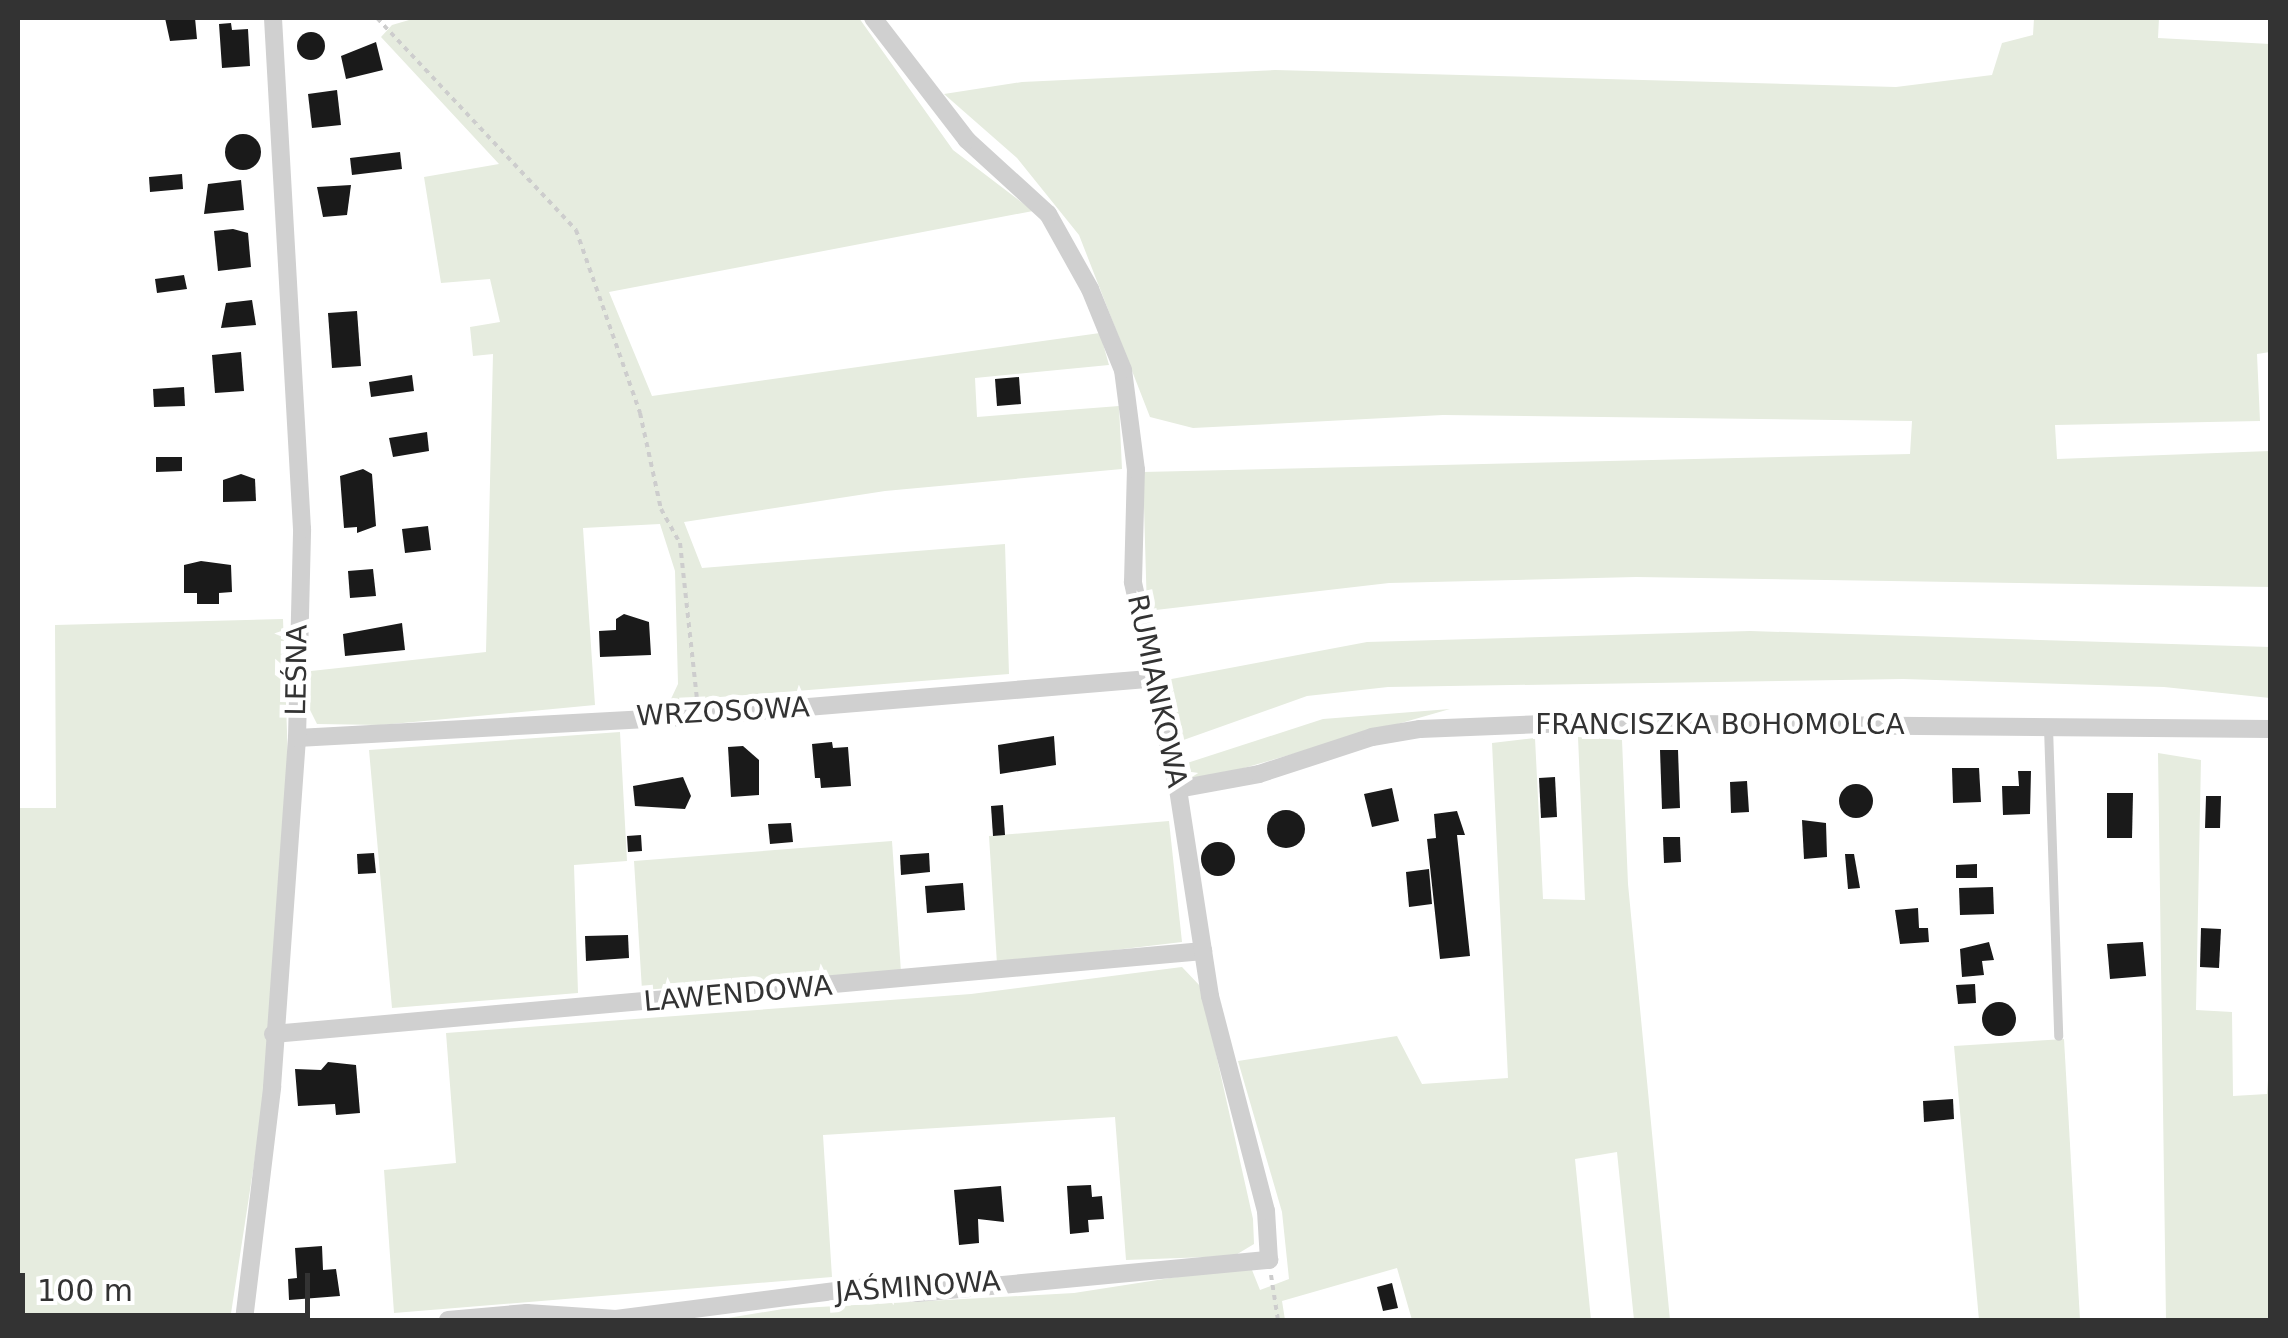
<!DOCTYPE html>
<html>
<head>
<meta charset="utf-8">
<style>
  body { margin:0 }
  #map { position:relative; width:2288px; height:1338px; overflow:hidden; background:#fff; font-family:"DejaVu Sans",sans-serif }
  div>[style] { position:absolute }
  .green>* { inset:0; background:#e6ecdf }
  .building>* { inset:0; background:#1a1a1a }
  .round { border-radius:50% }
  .path>* { height:4px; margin-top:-2px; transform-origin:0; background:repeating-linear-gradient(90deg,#cdcdcd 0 5px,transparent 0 10px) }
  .lane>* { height:9px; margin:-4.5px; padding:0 4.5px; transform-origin:4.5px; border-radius:4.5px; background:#d0d0d0 }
  .street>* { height:18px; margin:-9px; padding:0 9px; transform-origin:9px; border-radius:9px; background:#d0d0d0 }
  span { translate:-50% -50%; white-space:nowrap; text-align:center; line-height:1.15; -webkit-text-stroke:10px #fff; paint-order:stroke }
  .street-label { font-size:28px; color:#333 }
  .frame { position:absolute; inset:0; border:20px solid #333; pointer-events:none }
  .scale { position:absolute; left:20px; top:1273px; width:290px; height:45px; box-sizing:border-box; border:5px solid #333; border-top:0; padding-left:12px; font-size:30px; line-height:35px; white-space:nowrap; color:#333; -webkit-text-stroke:8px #fff; paint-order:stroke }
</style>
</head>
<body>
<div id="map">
  <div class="green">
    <div style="clip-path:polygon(416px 18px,859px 18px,953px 150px,1033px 211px,609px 292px,652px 396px,1100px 333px,1109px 365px,975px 378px,977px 417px,1119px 406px,1122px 469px,885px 491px,684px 522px,702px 568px,1005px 544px,1009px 674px,670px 701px,678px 684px,675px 571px,660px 524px,583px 528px,595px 705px,381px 725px,317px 724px,306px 702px,311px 671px,486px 652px,493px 354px,473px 356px,470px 327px,500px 322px,490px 279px,441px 283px,424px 177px,499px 164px,381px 37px,392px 25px)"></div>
    <div style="clip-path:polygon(2034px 18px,2159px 18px,2158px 38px,2270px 44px,2270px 352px,2257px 354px,2260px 421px,2055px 425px,2057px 459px,2270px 451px,2270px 587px,1636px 577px,1389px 583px,1147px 611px,1143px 472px,1910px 454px,1912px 421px,1443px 415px,1193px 428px,1150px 417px,1079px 235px,1017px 158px,944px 94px,1022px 82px,1275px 70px,1896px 87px,1992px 75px,2002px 43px,2033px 35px)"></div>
    <div style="clip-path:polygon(283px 619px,288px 760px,265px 1093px,230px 1320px,18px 1320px,18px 808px,56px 808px,55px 625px)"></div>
    <div style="clip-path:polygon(1750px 631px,2270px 647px,2270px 698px,2164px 687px,1903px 679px,1388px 687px,1307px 696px,1175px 743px,1161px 681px,1367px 642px)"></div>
    <div style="clip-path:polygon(1450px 709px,1237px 770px,1186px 779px,1181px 765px,1323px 719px)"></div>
    <div style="clip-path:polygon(620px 732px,627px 861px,574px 865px,578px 993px,392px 1008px,369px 750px)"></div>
    <div style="clip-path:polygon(1578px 737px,1622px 740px,1628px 884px,1670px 1320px,1634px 1320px,1617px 1152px,1575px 1159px,1591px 1320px,1412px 1320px,1397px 1268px,1282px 1301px,1285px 1320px,716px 1320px,783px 1309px,1074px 1293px,1209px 1272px,1252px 1270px,1260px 1290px,1289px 1279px,1282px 1212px,1238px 1061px,1397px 1036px,1422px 1084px,1508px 1078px,1492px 743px,1535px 738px,1543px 899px,1585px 900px)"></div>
    <div style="clip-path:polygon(2158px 753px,2201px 760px,2196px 1010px,2232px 1012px,2233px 1096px,2267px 1094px,2270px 1052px,2270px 1320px,2166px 1320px)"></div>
    <div style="clip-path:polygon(1169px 821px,1182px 942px,997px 964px,989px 836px)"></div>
    <div style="clip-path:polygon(892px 841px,901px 972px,642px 990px,634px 861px)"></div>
    <div style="clip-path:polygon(1182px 967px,1201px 987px,1253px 1219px,1254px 1244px,1234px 1256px,1126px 1260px,1115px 1117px,823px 1135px,832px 1277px,394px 1313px,384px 1170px,456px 1163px,446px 1033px,971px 994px)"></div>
    <div style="clip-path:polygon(2064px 1039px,2080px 1320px,1979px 1320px,1954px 1046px)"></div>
  </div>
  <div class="building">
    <div style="clip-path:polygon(165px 18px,195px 18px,197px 39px,170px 41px)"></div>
    <div style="clip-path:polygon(231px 23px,232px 30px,248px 29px,250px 66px,222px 68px,219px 24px)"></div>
    <div class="round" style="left:297px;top:32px;width:28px;height:28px"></div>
    <div style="clip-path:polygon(376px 42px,383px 70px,346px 79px,341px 56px)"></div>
    <div style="clip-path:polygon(337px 90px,341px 125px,312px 128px,308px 94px)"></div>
    <div class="round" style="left:225px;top:134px;width:36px;height:36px"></div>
    <div style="clip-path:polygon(400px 152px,402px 169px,352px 175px,350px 158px)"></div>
    <div style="clip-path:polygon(182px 174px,183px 189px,150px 192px,149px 177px)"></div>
    <div style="clip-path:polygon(241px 180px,244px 210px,204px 214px,208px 184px)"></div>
    <div style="clip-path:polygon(351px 185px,347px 215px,323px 217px,317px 187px)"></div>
    <div style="clip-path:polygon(233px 229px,248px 233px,251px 267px,218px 271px,214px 231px)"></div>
    <div style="clip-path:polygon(184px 275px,187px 289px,157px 293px,155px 279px)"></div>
    <div style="clip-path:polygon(252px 300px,256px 325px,221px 328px,226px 303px)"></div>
    <div style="clip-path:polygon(357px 311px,361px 366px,332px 368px,328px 313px)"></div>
    <div style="clip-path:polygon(241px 352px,244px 391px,215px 393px,212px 355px)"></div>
    <div style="clip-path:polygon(412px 375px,414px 391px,371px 397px,369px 382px)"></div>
    <div style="clip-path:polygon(1019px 377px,1021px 404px,997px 406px,995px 379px)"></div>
    <div style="clip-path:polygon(184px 387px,185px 406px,154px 407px,153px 389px)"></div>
    <div style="clip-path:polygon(427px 432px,429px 451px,393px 457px,389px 438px)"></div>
    <div style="clip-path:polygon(156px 457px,182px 457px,182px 471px,156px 472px)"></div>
    <div style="clip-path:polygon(363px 469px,372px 474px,376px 526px,357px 533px,357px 527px,344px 528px,340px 476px)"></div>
    <div style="clip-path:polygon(241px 474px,255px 479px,256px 501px,223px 502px,223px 480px)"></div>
    <div style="clip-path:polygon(428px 526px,431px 550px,405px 553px,402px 529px)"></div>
    <div style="clip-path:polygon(201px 561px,231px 565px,232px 592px,219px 593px,219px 604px,197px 604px,197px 593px,184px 593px,184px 565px)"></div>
    <div style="clip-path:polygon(373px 569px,376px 596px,350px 598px,348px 571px)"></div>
    <div style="clip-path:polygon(624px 614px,649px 622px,651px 655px,600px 657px,599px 631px,616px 630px,616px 619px)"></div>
    <div style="clip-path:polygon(402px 623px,405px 650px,345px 656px,343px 634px)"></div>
    <div style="clip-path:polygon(1054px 736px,1056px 765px,1000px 774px,998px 745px)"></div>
    <div style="clip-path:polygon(832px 742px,833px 748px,848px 747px,851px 786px,821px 788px,820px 778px,815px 778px,812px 744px)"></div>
    <div style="clip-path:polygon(743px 746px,759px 760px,759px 795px,731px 797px,728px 747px)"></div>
    <div style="clip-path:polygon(1660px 750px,1678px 750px,1680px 808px,1662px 809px)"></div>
    <div style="clip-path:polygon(1952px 768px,1979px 768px,1981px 802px,1953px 803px)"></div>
    <div style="clip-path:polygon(2018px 771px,2031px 771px,2030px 814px,2003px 815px,2002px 786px,2019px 786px)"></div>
    <div style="clip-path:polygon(683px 777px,691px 796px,685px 809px,635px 806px,633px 786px)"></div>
    <div style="clip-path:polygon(1555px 777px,1557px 817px,1541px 818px,1539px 778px)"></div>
    <div style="clip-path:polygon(1747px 781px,1749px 812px,1731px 813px,1730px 782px)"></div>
    <div class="round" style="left:1839px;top:784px;width:34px;height:34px"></div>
    <div style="clip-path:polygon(1392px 788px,1399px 821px,1372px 827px,1364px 794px)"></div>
    <div style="clip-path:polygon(2107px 793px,2133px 793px,2132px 838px,2107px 838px)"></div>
    <div style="clip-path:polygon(2206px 796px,2221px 796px,2220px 828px,2205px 828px)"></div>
    <div style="clip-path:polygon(1003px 805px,1005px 835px,993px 836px,991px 806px)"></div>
    <div class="round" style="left:1267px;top:810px;width:38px;height:38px"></div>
    <div style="clip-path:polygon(1457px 811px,1465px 835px,1457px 835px,1470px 956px,1440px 959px,1427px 839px,1436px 838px,1434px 814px)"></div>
    <div style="clip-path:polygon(1802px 820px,1826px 823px,1827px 857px,1804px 859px)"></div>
    <div style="clip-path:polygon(791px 823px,793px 842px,770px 844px,768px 824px)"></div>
    <div style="clip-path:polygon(641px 835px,642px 851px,628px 852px,627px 836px)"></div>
    <div style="clip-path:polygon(1663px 837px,1680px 837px,1681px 862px,1664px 863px)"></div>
    <div class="round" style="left:1201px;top:842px;width:34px;height:34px"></div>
    <div style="clip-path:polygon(374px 853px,376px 873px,358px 874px,357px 854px)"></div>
    <div style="clip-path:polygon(929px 853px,930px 872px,901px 875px,900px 855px)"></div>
    <div style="clip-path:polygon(1845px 854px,1854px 854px,1860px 888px,1848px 889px)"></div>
    <div style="clip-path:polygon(1977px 864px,1977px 878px,1956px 878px,1956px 865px)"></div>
    <div style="clip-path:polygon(1429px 869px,1432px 904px,1409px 907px,1406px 872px)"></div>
    <div style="clip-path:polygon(963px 883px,965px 910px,927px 913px,925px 886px)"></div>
    <div style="clip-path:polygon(1993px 887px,1994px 914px,1960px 915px,1959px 888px)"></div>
    <div style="clip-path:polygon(1918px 908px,1919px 928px,1928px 928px,1929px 942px,1900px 944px,1895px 910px)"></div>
    <div style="clip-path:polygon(2201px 928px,2221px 929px,2219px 968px,2200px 967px)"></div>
    <div style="clip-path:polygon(628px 935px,629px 958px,586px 961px,585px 936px)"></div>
    <div style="clip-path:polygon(1989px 942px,1994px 960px,1982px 961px,1984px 975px,1962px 977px,1960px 949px)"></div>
    <div style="clip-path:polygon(2143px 942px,2146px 976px,2110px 979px,2107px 944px)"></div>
    <div style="clip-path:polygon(1975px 984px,1976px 1003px,1958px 1004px,1956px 985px)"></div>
    <div class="round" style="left:1982px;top:1002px;width:34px;height:34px"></div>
    <div style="clip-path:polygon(328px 1062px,356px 1065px,360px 1113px,336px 1115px,335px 1104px,298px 1106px,295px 1069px,321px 1070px)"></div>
    <div style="clip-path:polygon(1953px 1099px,1954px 1119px,1924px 1122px,1923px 1101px)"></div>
    <div style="clip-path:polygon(1091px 1185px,1092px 1197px,1102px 1196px,1104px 1219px,1088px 1220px,1089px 1232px,1070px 1234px,1067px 1186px)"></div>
    <div style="clip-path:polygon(1001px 1186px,1004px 1222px,978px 1219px,979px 1243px,959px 1245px,954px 1190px)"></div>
    <div style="clip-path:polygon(322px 1246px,323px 1270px,336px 1269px,340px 1296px,289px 1300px,288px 1279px,297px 1278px,295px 1248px)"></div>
    <div style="clip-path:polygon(1392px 1283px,1398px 1308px,1383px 1311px,1377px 1287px)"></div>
  </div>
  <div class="path">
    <div style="left:377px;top:18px;width:291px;rotate:46.8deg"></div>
    <div style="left:576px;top:230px;width:194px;rotate:70.7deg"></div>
    <div style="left:640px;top:413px;width:98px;rotate:77.7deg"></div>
    <div style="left:661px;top:509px;width:39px;rotate:61deg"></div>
    <div style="left:680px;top:543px;width:158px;rotate:83.8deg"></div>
    <div style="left:1271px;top:1275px;width:46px;rotate:81.2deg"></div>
  </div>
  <div class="lane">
    <div style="left:2048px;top:727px;width:309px;rotate:88.1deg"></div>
  </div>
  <div class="street">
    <div style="left:297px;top:738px;width:402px;rotate:-3.1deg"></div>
    <div style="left:698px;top:716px;width:453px;rotate:-4.7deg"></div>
    <div style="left:1178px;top:789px;width:82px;rotate:-10.5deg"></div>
    <div style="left:1259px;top:774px;width:119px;rotate:-18.1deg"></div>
    <div style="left:1372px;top:737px;width:49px;rotate:-9.5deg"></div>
    <div style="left:1420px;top:729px;width:149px;rotate:-2.3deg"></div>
    <div style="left:1569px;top:723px;width:701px;rotate:0.49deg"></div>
    <div style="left:273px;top:1034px;width:934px;rotate:-5.1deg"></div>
    <div style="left:244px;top:1320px;width:235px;rotate:-83.1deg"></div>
    <div style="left:272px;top:1087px;width:350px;rotate:-85.9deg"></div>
    <div style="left:297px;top:738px;width:209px;rotate:-88.6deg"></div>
    <div style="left:302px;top:529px;width:512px;rotate:-93.25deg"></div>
    <div style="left:448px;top:1320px;width:79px;rotate:-5.1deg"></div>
    <div style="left:527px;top:1313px;width:89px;rotate:3.9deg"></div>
    <div style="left:616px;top:1319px;width:251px;rotate:-7.3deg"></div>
    <div style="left:865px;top:1287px;width:52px;rotate:6.6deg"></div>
    <div style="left:917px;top:1293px;width:354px;rotate:-5.4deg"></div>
    <div style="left:1269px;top:1260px;width:49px;rotate:-93.5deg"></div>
    <div style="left:1266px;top:1211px;width:222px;rotate:-104.6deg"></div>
    <div style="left:1210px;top:996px;width:209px;rotate:-98.8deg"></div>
    <div style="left:1178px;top:789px;width:212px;rotate:-102.3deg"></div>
    <div style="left:1133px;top:582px;width:112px;rotate:-88.5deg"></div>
    <div style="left:1136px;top:470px;width:101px;rotate:-97.4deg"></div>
    <div style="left:1123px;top:370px;width:87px;rotate:-112.2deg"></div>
    <div style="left:1090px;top:289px;width:86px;rotate:-119.2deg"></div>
    <div style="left:1048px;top:214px;width:110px;rotate:-137.6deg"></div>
    <div style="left:967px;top:140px;width:154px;rotate:-127.6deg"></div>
  </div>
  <div class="street-label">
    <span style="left:297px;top:670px;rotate:-89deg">LEŚNA</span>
    <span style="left:1157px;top:691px;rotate:78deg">RUMIANKOWA</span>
    <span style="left:723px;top:712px;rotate:-3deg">WRZOSOWA</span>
    <span style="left:1720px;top:725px">FRANCISZKA BOHOMOLCA</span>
    <span style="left:738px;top:994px;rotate:-5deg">LAWENDOWA</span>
    <span style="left:918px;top:1287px;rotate:-4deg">JAŚMINOWA</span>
  </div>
  <div class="frame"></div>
  <div class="scale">100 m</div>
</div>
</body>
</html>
